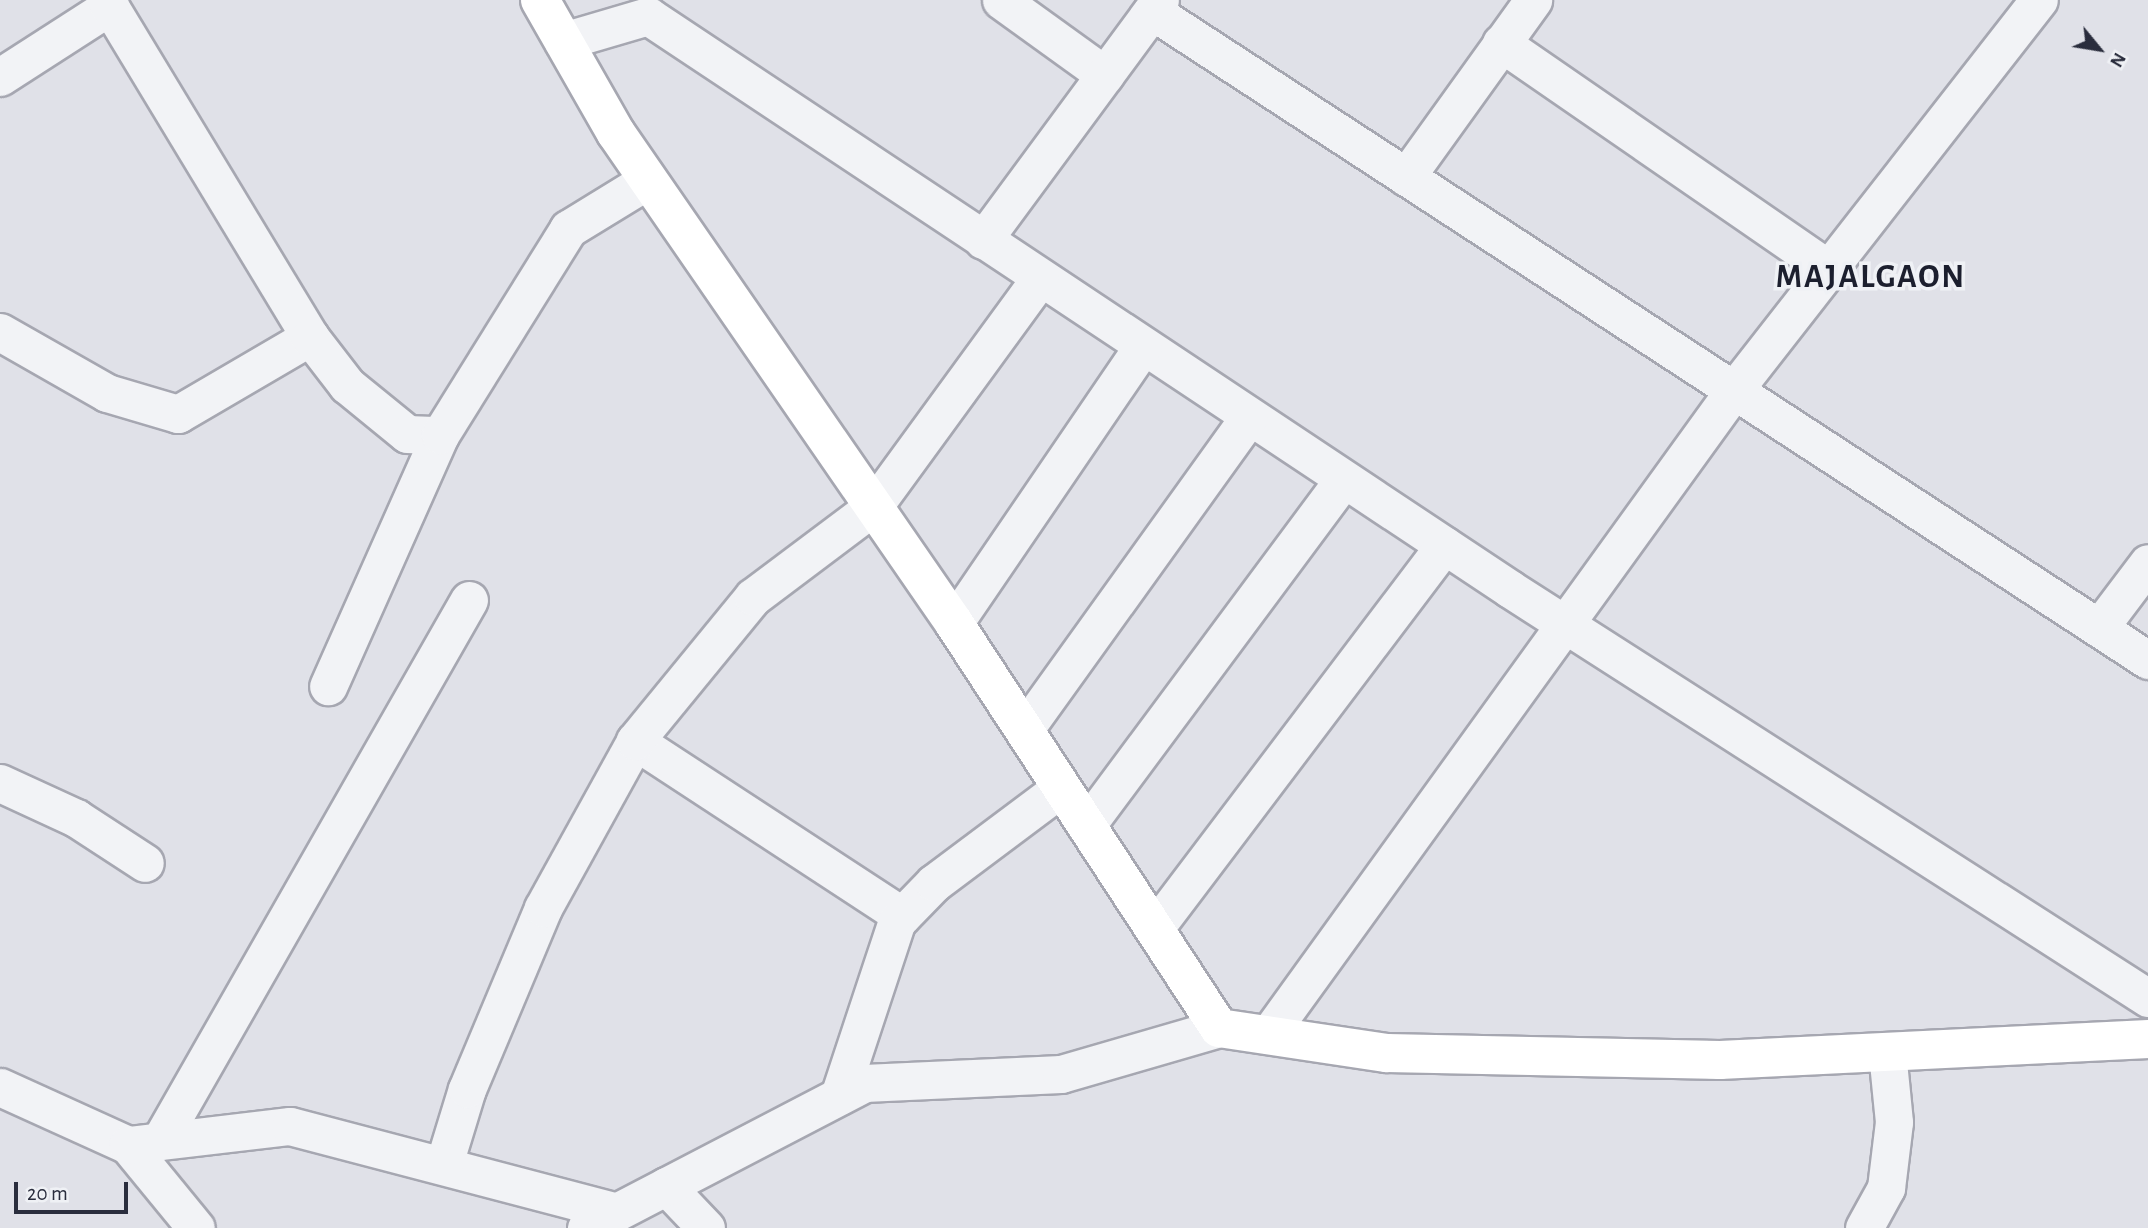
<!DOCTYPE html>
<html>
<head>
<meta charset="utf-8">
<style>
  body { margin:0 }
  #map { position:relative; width:2148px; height:1228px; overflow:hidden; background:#e0e1e8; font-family:"Alegreya Sans",sans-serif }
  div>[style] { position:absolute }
  .roads { filter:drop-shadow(2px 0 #a6a7b1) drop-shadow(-2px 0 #a6a7b1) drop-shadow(0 2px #a6a7b1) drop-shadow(0 -2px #a6a7b1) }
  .minor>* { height:37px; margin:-18.5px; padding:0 18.5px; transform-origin:18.5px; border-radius:18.5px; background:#f2f3f6 }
  .major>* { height:38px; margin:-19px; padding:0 19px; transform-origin:19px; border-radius:19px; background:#fff }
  span { translate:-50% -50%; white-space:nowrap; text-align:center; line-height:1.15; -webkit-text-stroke:7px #eff1f5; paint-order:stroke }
  .district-label { font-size:33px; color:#1c1f2e; font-weight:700; letter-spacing:2px }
  .north { position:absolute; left:2064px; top:14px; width:70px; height:70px; -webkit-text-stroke:5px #eff1f5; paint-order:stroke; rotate:120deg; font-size:19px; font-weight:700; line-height:28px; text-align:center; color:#2a2d3d }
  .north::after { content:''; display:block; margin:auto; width:24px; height:32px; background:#2a2d3d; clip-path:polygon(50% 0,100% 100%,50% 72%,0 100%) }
  .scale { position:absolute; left:14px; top:1182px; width:114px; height:32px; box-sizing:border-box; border:4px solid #2a2d3d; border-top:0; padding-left:9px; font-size:21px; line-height:24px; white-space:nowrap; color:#2a2d3d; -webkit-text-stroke:5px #eff1f5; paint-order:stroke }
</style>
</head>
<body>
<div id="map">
  <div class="roads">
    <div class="minor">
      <div style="left:1001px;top:0;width:128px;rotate:35.8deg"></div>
      <div style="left:1152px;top:11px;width:1189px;rotate:33.09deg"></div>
      <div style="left:563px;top:41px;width:89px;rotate:-16.4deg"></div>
      <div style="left:648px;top:16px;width:1035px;rotate:33.61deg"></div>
      <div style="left:1510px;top:589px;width:758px;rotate:32.66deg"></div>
      <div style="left:1501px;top:43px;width:397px;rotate:34.6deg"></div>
      <div style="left:0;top:77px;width:131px;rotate:-32.8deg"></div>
      <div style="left:1406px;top:177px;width:218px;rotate:-54.3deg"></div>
      <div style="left:983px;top:240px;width:298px;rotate:-53.6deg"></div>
      <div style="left:0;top:332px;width:123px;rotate:29.7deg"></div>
      <div style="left:107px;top:393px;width:74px;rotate:16.5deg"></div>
      <div style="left:178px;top:414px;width:153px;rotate:-30.3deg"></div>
      <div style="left:310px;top:337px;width:394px;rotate:-121.2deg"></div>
      <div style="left:310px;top:337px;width:61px;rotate:52.4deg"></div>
      <div style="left:347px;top:385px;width:77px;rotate:39.2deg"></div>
      <div style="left:407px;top:434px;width:33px;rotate:2deg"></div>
      <div style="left:440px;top:435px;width:275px;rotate:114deg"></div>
      <div style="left:440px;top:435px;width:243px;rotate:-58.1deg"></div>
      <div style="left:568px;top:229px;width:94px;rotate:-31.5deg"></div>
      <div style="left:954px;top:623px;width:335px;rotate:-55.7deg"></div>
      <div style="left:2099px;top:628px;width:81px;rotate:-53deg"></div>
      <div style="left:1024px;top:730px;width:385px;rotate:-54.3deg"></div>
      <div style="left:635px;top:741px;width:319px;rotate:33.2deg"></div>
      <div style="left:0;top:783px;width:84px;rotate:24.7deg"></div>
      <div style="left:76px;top:818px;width:82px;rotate:33.1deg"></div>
      <div style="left:1086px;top:826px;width:432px;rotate:-53.4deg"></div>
      <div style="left:1154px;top:929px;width:481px;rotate:-52.9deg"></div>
      <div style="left:1268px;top:1035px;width:796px;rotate:-54.15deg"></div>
      <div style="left:1734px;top:390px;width:495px;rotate:-52deg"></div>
      <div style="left:0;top:1087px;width:141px;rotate:24.4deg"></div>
      <div style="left:128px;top:1145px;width:107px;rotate:50.7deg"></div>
      <div style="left:839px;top:1096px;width:184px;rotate:-71.7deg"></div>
      <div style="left:897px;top:921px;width:53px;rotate:-45.8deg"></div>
      <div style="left:934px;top:883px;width:159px;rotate:-36.8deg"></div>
      <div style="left:160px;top:1141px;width:623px;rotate:-60.27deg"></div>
      <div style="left:128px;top:1145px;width:163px;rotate:-6.7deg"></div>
      <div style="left:290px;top:1126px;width:338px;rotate:14.7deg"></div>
      <div style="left:444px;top:1164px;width:78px;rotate:-73deg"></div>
      <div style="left:467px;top:1089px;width:196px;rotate:-67.2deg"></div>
      <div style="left:543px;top:908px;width:191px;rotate:-61.1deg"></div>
      <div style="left:635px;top:741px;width:186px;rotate:-50.7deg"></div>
      <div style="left:753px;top:597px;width:150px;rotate:-36.9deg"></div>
      <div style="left:873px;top:507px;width:283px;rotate:-53.9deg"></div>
      <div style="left:666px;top:1186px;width:58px;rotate:46.4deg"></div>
      <div style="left:586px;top:1228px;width:314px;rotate:-27.5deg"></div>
      <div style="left:864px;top:1083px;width:197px;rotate:-2.6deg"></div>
      <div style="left:1061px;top:1074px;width:165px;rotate:-16.2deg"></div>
      <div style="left:1864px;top:1228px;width:46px;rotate:-61.2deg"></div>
      <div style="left:1886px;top:1188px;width:66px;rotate:-83.1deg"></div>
      <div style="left:1894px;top:1122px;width:70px;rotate:-95.7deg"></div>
    </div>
    <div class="major">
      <div style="left:540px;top:0;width:153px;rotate:60.3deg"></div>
      <div style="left:616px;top:133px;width:595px;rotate:55.4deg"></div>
      <div style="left:954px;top:623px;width:484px;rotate:56.8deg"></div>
      <div style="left:1219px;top:1028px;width:170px;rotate:8.5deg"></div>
      <div style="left:1387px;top:1053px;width:333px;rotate:1.2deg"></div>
      <div style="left:1720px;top:1060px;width:429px;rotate:-2.8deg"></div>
    </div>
  </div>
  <div class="district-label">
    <span style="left:1871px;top:278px">MAJALGAON</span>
  </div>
  <div class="north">N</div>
  <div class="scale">20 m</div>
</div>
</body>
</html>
